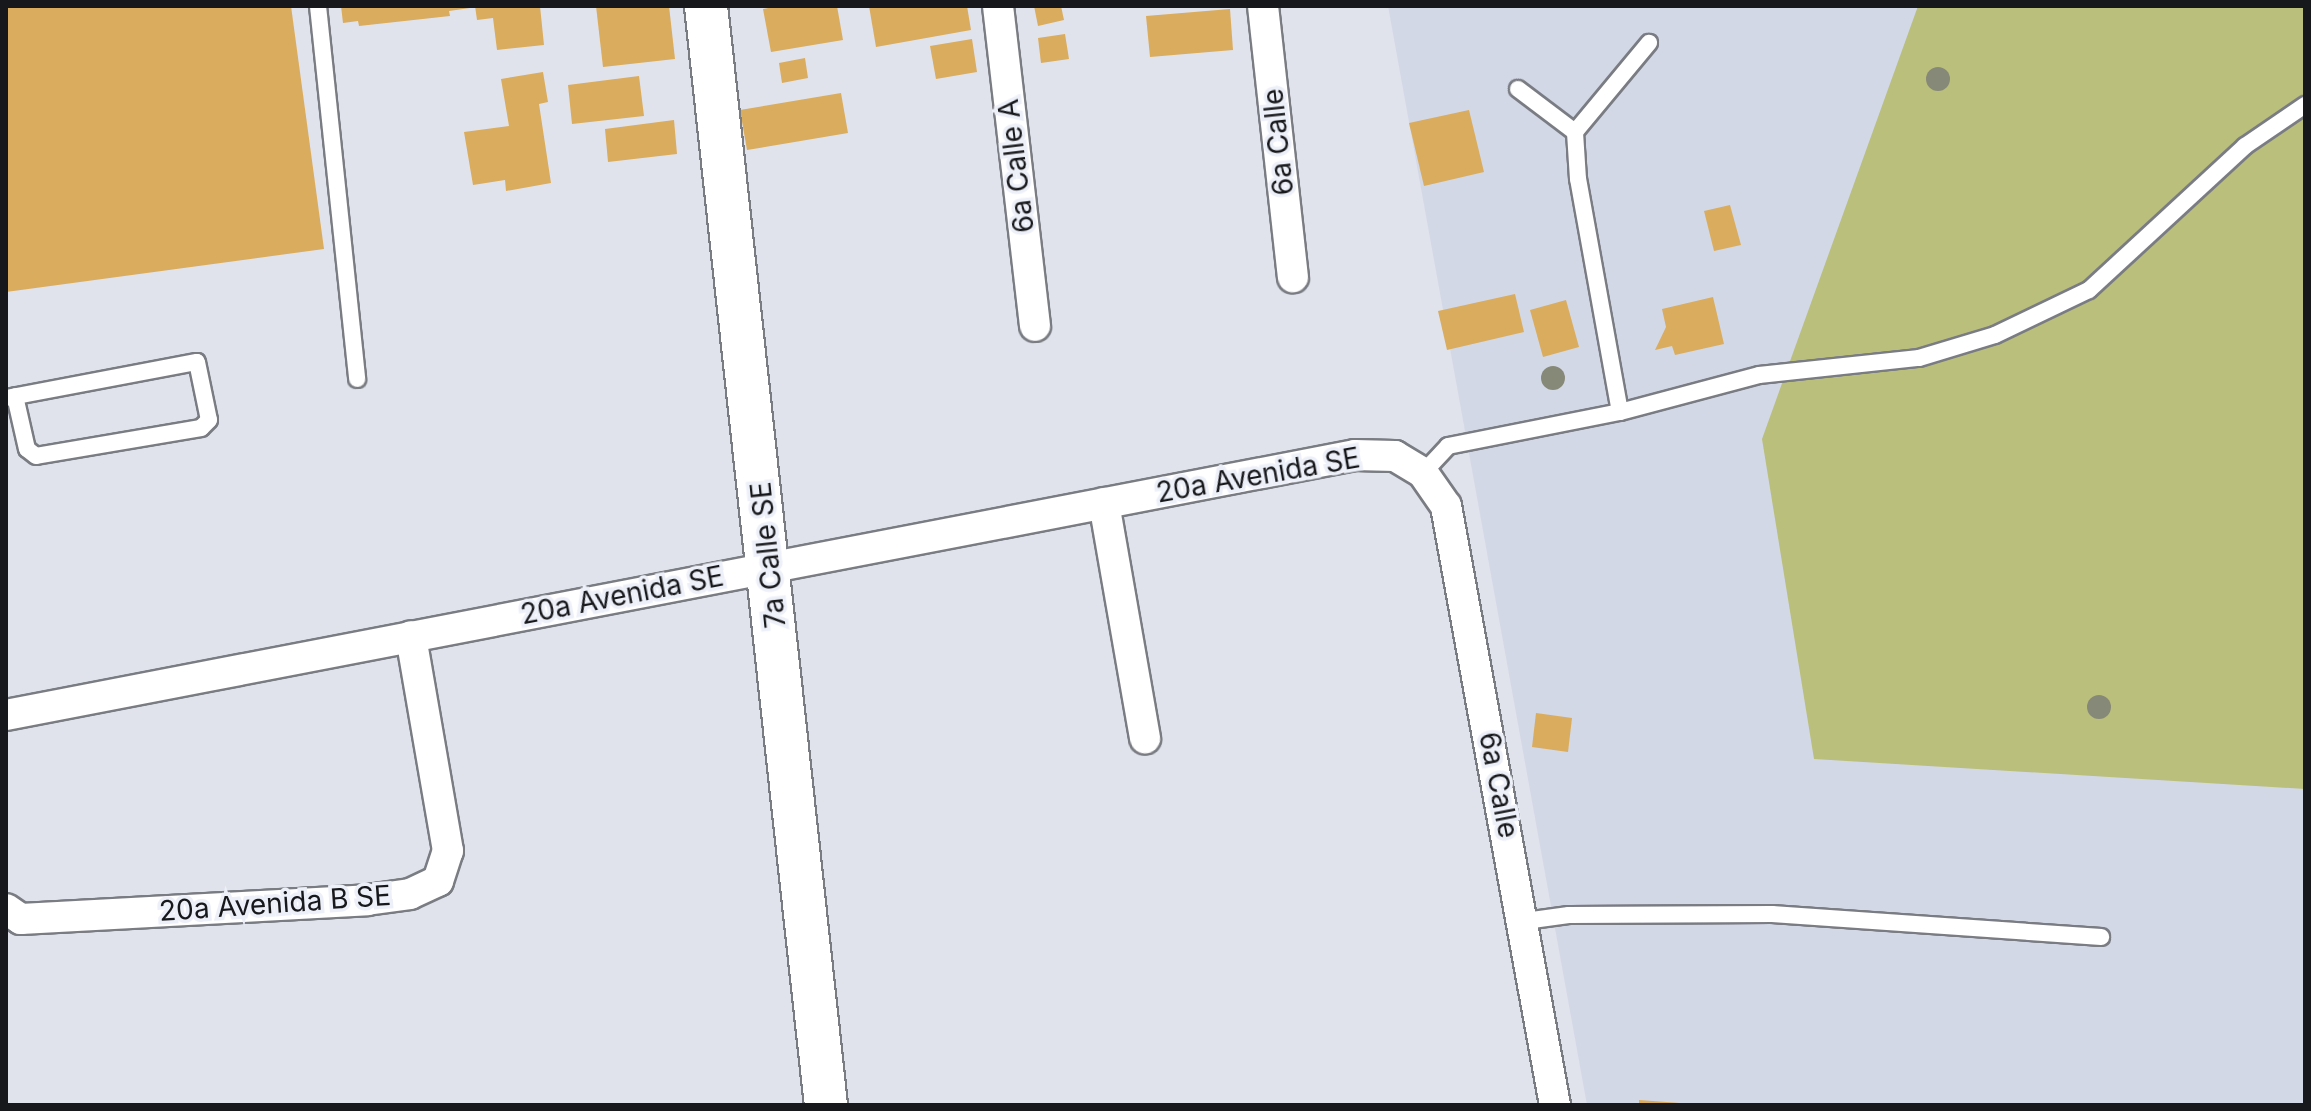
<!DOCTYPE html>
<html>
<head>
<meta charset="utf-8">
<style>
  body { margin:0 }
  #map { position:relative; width:2311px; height:1111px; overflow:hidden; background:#e1e3ec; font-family:Inter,sans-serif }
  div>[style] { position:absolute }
  .built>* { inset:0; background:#d3d8e7 }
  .green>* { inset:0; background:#babf7c }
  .building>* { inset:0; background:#daac5e }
  .roads { filter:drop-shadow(2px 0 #7a7c83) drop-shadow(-2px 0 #7a7c83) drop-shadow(0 2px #7a7c83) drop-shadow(0 -2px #7a7c83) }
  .lane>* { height:16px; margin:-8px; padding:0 8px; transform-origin:8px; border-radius:8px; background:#fff }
  .street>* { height:30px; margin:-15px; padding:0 15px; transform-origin:15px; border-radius:15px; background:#fff }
  .secondary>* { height:42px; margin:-21px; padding:0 21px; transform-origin:21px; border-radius:21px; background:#fff }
  .trees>* { width:24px; height:24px; margin:-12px; border-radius:50%; background:#878978 }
  span { translate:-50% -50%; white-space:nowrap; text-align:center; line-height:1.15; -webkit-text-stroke:7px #eef0f9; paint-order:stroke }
  .street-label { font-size:28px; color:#17181b }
  .frame { position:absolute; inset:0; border:8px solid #17181b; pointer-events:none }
</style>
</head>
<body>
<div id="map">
  <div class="built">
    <div style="clip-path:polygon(1388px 6px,2305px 6px,2305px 1105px,1587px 1105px)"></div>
  </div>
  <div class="green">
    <div style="clip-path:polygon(1918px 6px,2305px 6px,2305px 789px,1814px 759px,1762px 439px)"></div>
  </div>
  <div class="building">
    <div style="clip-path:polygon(6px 6px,291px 6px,324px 249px,6px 292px)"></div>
    <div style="clip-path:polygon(341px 6px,470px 6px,470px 8px,449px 11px,450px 16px,359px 26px,358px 21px,343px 23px)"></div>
    <div style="clip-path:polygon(475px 6px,540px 6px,544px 45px,497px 50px,493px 18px,477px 20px)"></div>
    <div style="clip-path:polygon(596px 6px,669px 6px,675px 59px,603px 67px)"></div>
    <div style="clip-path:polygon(779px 6px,837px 6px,843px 40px,771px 52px,763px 9px)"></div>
    <div style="clip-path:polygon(869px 6px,967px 6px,971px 30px,876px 47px)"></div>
    <div style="clip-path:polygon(1034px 6px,1061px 6px,1064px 20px,1038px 26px)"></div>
    <div style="clip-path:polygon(1230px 9px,1233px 50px,1150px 57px,1146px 16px)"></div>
    <div style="clip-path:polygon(1065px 34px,1069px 59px,1041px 63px,1038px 38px)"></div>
    <div style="clip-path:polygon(972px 39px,977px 72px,936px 79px,930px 46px)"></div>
    <div style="clip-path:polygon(805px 58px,808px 78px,782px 83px,779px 63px)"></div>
    <div style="clip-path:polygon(543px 72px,548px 102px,539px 104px,551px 183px,506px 191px,505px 180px,473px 185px,464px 132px,509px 126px,501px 79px)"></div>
    <div style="clip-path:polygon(639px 76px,644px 116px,572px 124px,568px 85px)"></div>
    <div style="clip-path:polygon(841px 93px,848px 133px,747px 150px,740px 110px)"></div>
    <div style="clip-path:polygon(1469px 110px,1484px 172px,1424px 186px,1409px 123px)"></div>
    <div style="clip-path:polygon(674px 120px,677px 154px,608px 162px,605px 129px)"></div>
    <div style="clip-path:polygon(1730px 205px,1741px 245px,1714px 251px,1704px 211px)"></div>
    <div style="clip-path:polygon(1515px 294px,1524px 332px,1447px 350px,1438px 311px)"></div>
    <div style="clip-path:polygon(1713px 297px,1724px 344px,1675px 355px,1672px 346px,1655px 350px,1666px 327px,1662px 309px)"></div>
    <div style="clip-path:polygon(1566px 300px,1579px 347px,1543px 357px,1530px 310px)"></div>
    <div style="clip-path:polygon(1536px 713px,1572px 718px,1568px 752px,1532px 747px)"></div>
    <div style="clip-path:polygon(1639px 1100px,1680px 1103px,1680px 1105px,1639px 1105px)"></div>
  </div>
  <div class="roads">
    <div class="lane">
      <div style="left:318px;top:6px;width:375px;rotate:84deg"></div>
      <div style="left:1518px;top:89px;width:71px;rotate:37deg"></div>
      <div style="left:6px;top:398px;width:194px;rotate:-10.7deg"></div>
      <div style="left:197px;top:362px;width:59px;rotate:78.3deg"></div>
      <div style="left:209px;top:420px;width:11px;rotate:135deg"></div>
      <div style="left:201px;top:428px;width:167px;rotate:170.4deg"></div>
      <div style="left:36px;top:456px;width:11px;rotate:-142deg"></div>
      <div style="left:27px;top:449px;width:54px;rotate:-102.8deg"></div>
      <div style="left:1620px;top:412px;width:144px;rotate:-14.9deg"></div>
      <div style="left:1759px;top:375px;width:161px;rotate:-6.1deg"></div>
      <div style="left:1919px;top:358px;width:79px;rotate:-16.8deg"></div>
      <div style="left:1995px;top:335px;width:104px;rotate:-25.6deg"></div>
      <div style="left:2089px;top:290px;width:212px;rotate:-42.7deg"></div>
      <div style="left:2245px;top:146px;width:73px;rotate:-34.3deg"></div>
      <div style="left:1423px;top:473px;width:37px;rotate:-47deg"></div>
      <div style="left:1448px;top:446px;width:175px;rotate:-11.2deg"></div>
      <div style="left:1620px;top:412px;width:237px;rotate:-100.2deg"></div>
      <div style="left:1578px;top:179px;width:47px;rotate:-93.7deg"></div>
      <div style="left:1575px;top:132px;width:116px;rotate:-50.3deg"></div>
      <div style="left:1525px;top:921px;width:44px;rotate:-7.8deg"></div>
      <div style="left:1569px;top:915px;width:203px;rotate:-0.3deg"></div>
      <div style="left:1772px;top:914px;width:330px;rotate:4deg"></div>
    </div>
    <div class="street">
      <div style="left:998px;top:6px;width:322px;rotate:83.4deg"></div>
      <div style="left:1263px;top:6px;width:273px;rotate:83.7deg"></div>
      <div style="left:1104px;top:503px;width:239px;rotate:80.1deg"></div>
      <div style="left:6px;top:715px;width:1374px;rotate:-10.91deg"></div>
      <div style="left:1355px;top:455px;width:40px;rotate:1.4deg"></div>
      <div style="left:1395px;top:456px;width:33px;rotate:31deg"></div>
      <div style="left:1423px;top:473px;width:40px;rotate:55.1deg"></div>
      <div style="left:1446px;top:506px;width:609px;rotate:79.69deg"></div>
      <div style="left:6px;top:909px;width:18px;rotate:34deg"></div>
      <div style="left:21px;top:919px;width:347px;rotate:-3.1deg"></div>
      <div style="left:367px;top:900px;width:43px;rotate:-7.9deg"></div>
      <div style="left:410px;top:894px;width:31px;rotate:-25deg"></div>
      <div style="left:438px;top:881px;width:32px;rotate:-72deg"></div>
      <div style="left:448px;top:851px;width:218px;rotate:-99.8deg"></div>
    </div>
    <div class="secondary">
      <div style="left:706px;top:6px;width:1106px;rotate:83.77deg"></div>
    </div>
  </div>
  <div class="trees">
    <div style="left:1938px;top:79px"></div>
    <div style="left:1553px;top:378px"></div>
    <div style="left:2099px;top:707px"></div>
  </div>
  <div class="street-label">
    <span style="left:1278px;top:142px;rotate:-96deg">6a Calle</span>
    <span style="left:1016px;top:166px;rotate:-97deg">6a Calle A</span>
    <span style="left:1258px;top:475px;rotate:-10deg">20a Avenida SE</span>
    <span style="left:768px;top:555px;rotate:-96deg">7a Calle SE</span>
    <span style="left:622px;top:595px;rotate:-11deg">20a Avenida SE</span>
    <span style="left:1499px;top:785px;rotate:79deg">6a Calle</span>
    <span style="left:275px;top:903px;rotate:-4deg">20a Avenida B SE</span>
  </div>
  <div class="frame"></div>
</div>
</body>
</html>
